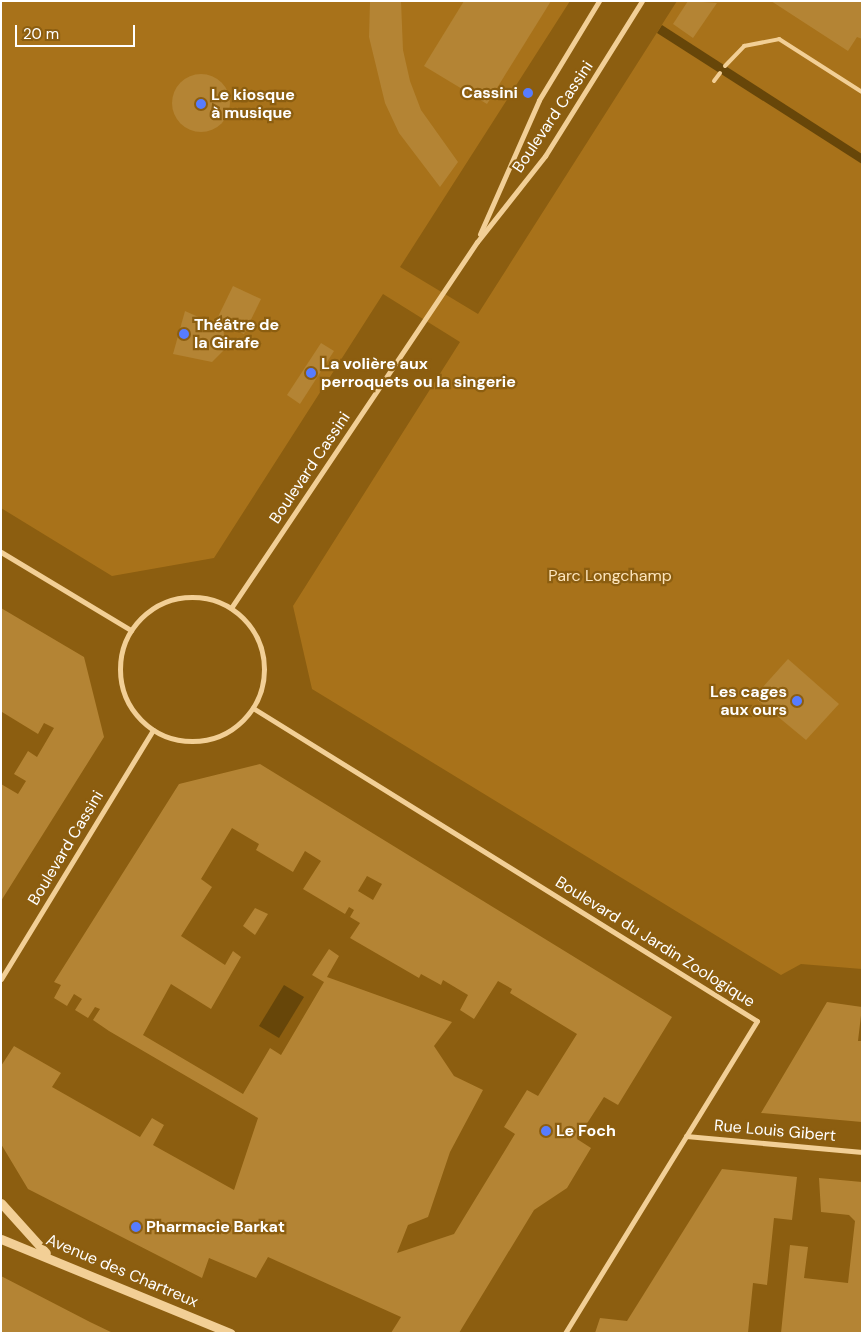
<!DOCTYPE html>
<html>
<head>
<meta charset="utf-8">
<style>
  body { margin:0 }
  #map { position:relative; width:863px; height:1334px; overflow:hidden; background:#8c5e10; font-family:"DM Sans",sans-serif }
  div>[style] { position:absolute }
  .green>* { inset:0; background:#a8721a }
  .water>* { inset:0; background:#674609 }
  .building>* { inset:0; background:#b48434 }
  .round { border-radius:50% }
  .service>* { height:4px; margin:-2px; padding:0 2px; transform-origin:2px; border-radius:2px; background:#f2cf96 }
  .minor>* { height:5px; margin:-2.5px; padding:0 2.5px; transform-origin:2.5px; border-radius:2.5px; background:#f2cf96 }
  .minor>.ring { margin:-2.5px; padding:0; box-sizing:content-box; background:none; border:5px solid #f2cf96; border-radius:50% }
  .tertiary>* { height:9px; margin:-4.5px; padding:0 4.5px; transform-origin:4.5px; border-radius:4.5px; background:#f2cf96 }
  .dots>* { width:14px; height:14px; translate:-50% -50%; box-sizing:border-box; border:2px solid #8c5e10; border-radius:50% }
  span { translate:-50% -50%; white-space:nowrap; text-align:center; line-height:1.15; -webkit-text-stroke:4.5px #8c5e10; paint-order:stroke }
  .poi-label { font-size:16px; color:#fff; font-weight:700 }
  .right { translate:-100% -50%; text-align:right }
  .left { translate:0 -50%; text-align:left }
  .street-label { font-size:16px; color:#fff }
  .park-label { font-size:16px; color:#fde5bd }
  .frame { position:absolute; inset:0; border:2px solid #fff; pointer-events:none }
  .scale { position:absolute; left:15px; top:25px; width:120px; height:22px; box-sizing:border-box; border:2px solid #fff; border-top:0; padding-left:6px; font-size:15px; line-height:18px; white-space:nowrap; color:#fff; -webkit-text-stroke:4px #8c5e10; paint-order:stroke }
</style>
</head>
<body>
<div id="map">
  <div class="green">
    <div style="clip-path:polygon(1px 1px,570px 1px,400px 267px,478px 314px,677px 1px,803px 1px,862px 39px,862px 969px,801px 964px,781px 975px,312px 689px,293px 606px,460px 342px,383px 294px,214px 558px,112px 576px,1px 508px)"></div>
  </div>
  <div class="water">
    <div style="clip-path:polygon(662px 25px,862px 154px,862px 164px,657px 33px)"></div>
    <div style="clip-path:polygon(284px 985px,304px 997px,279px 1038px,259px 1026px)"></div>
  </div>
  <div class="building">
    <div style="clip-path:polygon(370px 1px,401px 1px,403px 50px,410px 81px,421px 110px,458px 162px,440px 187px,399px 133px,385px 103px,369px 37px)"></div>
    <div style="clip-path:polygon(464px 1px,551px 1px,487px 104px,424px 66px)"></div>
    <div style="clip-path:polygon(688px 1px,717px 3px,693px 38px,673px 24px)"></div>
    <div style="clip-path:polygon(771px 1px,862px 1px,862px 39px,857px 37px,848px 51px)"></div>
    <div class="round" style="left:172px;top:74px;width:58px;height:58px"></div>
    <div style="clip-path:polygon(233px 286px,261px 299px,244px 334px,216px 321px)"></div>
    <div style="clip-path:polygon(185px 311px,223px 328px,226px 348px,212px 362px,173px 354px)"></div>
    <div style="clip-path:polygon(321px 343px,334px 351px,300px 404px,287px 395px)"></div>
    <div style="clip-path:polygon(1px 608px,84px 657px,104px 737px,1px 901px,1px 784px,18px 794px,26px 781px,14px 774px,28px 751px,37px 757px,54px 728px,44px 723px,38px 734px,2px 712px)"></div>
    <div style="clip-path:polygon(788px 659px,839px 704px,806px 740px,754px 697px)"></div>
    <div style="clip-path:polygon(evenodd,260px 764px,672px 1017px,618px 1105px,604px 1097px,577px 1139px,591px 1148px,567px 1188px,534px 1210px,459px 1333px,391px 1333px,401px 1317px,268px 1257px,256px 1278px,209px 1258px,202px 1278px,28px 1189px,1px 1144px,1px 1066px,14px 1046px,61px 1073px,52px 1087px,140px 1137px,152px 1118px,164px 1125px,153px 1145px,234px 1190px,258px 1118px,109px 1031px,93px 1020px,100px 1009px,95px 1007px,88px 1018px,75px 1010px,82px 999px,74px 994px,67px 1006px,54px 998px,61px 985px,54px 982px,179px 784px,260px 764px,232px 828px,259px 844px,256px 850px,293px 872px,305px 851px,321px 861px,303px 889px,345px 914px,349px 907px,354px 910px,350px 917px,360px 923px,350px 938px,419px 978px,421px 974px,441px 985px,443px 980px,468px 995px,460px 1010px,474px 1019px,498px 981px,512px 989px,510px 993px,577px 1034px,538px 1096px,527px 1090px,504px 1127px,515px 1134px,454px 1234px,397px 1253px,408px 1225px,428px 1217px,450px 1152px,483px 1090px,454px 1076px,434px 1046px,452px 1022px,327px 977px,339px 956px,329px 949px,312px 975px,324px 982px,281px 1055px,270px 1048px,243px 1094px,143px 1035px,171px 984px,211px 1009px,241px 957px,233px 951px,225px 965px,181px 936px,212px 887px,201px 879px,232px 828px,260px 764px,367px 876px,382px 884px,373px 900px,358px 891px,367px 876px)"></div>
    <div style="clip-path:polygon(255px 908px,268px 914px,255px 935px,243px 926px)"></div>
    <div style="clip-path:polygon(827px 1002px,862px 1007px,858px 1041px,862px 1041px,862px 1122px,761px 1113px)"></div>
    <div style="clip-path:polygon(722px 1169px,797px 1177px,792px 1220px,774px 1218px,767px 1285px,753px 1283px,748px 1333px,595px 1333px,600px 1318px,627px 1321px)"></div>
    <div style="clip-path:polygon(819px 1178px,862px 1182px,862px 1333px,781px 1333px,790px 1245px,808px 1247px,804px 1278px,848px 1283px,855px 1221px,849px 1215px,821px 1212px)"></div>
    <div style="clip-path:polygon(1px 1276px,90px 1322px,113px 1333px,1px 1333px)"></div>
  </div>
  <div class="service">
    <div style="left:725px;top:66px;width:28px;rotate:-46deg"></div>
    <div style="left:744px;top:46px;width:36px;rotate:-11deg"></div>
    <div style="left:779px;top:39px;width:98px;rotate:32.6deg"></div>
    <div style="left:714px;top:81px;width:10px;rotate:-53deg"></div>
  </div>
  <div class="minor">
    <div style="left:480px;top:234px;width:146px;rotate:-66.2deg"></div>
    <div style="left:539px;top:100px;width:116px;rotate:-58.8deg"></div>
    <div style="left:1px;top:552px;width:152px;rotate:31deg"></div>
    <div class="ring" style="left:120px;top:597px;width:139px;height:139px"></div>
    <div style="left:231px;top:608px;width:441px;rotate:-56.1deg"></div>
    <div style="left:477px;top:242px;width:110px;rotate:-51.7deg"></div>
    <div style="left:545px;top:156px;width:183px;rotate:-58deg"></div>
    <div style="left:253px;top:708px;width:593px;rotate:31.84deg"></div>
    <div style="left:757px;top:1021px;width:366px;rotate:121.6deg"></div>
    <div style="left:1px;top:979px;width:292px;rotate:-58.6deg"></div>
    <div style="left:686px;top:1136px;width:177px;rotate:5.2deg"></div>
  </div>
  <div class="tertiary">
    <div style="left:1px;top:1203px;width:67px;rotate:48deg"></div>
    <div style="left:1px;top:1239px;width:248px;rotate:22.3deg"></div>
  </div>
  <div class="dots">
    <div style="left:528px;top:93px;background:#577cff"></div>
    <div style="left:201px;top:104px;background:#577cff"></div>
    <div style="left:184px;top:334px;background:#577cff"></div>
    <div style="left:311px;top:373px;background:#577cff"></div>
    <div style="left:797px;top:701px;background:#577cff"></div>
    <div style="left:546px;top:1131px;background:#577cff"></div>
    <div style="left:136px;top:1227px;background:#577cff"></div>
  </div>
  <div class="poi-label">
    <span class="right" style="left:518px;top:93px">Cassini</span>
    <span class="left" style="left:211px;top:104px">Le kiosque<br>à musique</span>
    <span class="left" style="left:194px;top:334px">Théâtre de<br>la Girafe</span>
    <span class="left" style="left:321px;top:373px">La volière aux<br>perroquets ou la singerie</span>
    <span class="right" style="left:787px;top:701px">Les cages<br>aux ours</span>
    <span class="left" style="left:556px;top:1131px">Le Foch</span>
    <span class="left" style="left:146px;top:1227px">Pharmacie Barkat</span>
  </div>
  <div class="street-label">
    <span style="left:553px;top:117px;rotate:-56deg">Boulevard Cassini</span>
    <span style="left:310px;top:468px;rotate:-56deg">Boulevard Cassini</span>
    <span style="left:66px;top:848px;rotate:-59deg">Boulevard Cassini</span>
    <span style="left:655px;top:942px;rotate:32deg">Boulevard du Jardin Zoologique</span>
    <span style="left:775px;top:1131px;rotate:5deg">Rue Louis Gibert</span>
    <span style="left:122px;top:1271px;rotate:23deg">Avenue des Chartreux</span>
  </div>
  <div class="park-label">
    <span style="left:610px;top:576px">Parc Longchamp</span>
  </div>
  <div class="frame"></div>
  <div class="scale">20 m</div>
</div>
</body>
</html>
